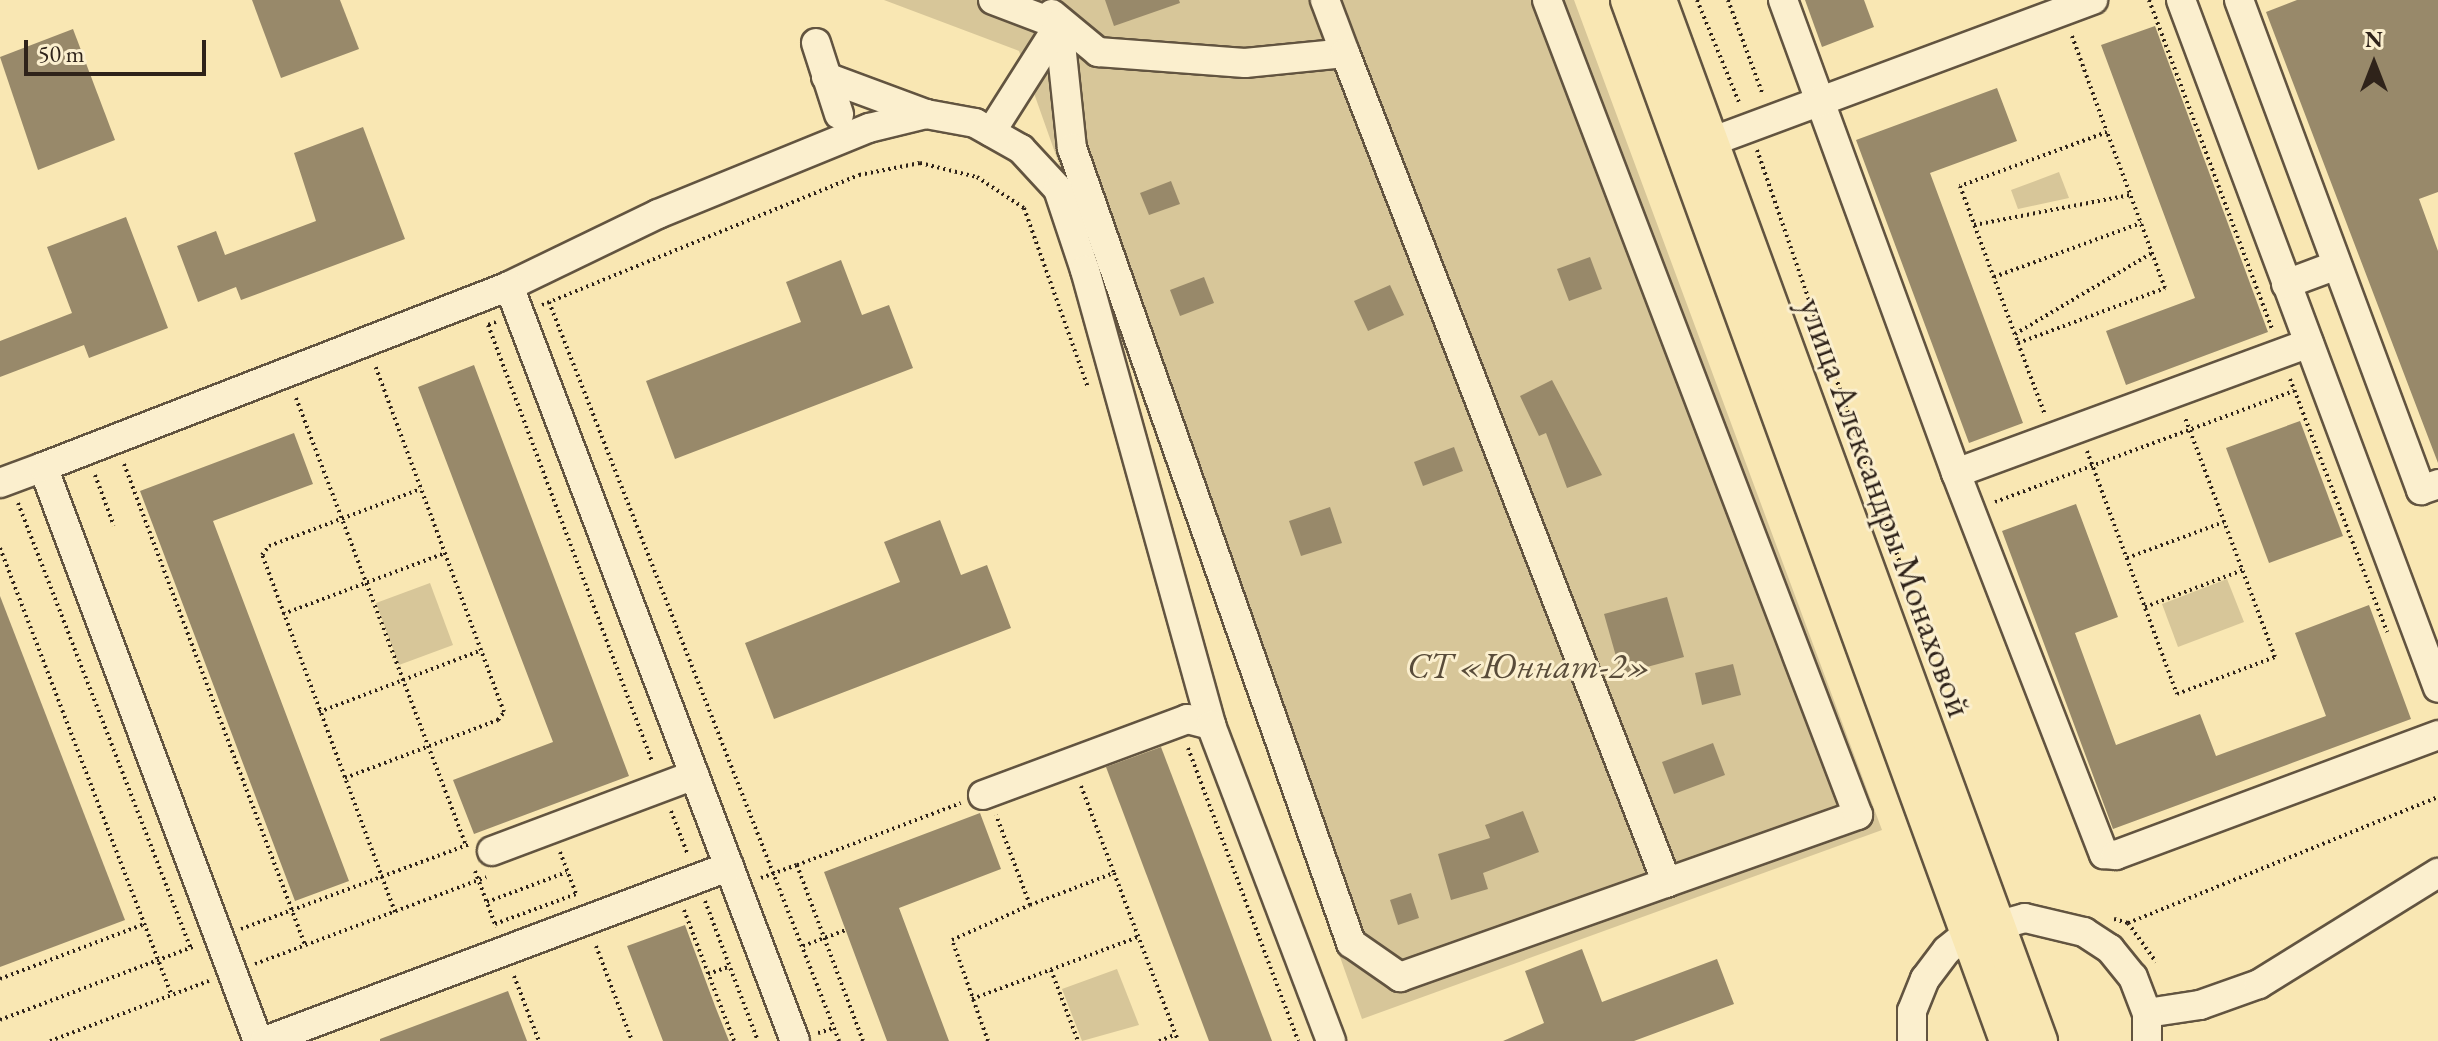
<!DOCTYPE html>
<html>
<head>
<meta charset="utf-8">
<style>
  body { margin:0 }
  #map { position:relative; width:2438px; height:1041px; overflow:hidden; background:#f9e7b3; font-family:"EB Garamond",serif }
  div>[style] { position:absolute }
  .green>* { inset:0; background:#d7c699 }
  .building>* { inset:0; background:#98896a }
  .path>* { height:4px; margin-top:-2px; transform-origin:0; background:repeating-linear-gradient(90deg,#2f231a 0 2px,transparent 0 6px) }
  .roads { filter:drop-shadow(2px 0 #625440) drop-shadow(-2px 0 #625440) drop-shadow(0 2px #625440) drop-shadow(0 -2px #625440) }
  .minor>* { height:28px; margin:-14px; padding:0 14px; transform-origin:14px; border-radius:14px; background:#fbefce }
  .major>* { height:34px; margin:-17px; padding:0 17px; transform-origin:17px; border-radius:17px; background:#f9e7b3 }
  span { translate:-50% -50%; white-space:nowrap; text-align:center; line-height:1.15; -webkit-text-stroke:6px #fbefce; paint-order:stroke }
  .street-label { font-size:36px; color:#2f231a }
  .park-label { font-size:36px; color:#594c3a; font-style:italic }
  .north { position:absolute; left:2334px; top:24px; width:80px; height:80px; -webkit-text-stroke:6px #fbefce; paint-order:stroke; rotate:0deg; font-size:22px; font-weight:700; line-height:32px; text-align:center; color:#2f231a }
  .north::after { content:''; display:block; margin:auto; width:28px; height:36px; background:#2f231a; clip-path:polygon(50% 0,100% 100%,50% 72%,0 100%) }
  .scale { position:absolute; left:24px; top:40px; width:182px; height:36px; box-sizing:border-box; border:4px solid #2f231a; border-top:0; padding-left:10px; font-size:24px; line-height:28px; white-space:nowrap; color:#2f231a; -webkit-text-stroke:6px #fbefce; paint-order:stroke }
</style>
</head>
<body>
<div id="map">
  <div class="green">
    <div style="clip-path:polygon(884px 0,1574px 0,1882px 830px,1362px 1019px,1019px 51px)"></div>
    <div style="clip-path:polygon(2059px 172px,2069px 198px,2018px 209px,2011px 190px)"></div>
    <div style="clip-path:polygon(2227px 579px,2244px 622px,2178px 647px,2162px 604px)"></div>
    <div style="clip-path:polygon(430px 583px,453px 645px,399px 665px,376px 603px)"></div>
    <div style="clip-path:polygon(1117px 969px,1139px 1025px,1082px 1041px,1062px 989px)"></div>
  </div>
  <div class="building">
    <div style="clip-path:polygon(252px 0,340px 0,359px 49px,281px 78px)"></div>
    <div style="clip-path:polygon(1105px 0,1179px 0,1180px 3px,1114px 26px)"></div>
    <div style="clip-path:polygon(1805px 0,1864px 0,1874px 27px,1822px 47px)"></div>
    <div style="clip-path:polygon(2297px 0,2438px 0,2438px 192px,2419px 199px,2438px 251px,2438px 463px,2266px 12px)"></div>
    <div style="clip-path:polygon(2155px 26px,2268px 332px,2126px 385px,2106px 331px,2195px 298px,2101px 45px)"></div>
    <div style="clip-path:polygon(73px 29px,115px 140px,38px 170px,0 57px)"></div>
    <div style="clip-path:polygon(1997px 88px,2017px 141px,1930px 173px,2023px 423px,1969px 443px,1856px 140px)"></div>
    <div style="clip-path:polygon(363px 127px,405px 239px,241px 300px,236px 287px,198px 302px,177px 246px,216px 231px,225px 255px,316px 221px,294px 153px)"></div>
    <div style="clip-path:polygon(1171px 181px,1180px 204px,1149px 215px,1140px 193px)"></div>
    <div style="clip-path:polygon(126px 217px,168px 328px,89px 358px,84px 345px,0 377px,0 341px,72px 313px,47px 247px)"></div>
    <div style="clip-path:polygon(1590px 257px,1602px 289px,1569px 301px,1557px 269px)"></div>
    <div style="clip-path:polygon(841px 260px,862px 315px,889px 305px,913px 368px,675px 459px,646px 381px,801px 322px,786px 282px)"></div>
    <div style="clip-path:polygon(1204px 277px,1214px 303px,1180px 316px,1170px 290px)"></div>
    <div style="clip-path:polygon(1390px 285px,1404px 315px,1368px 331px,1354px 301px)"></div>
    <div style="clip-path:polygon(474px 365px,629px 776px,474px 834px,453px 780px,553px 742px,418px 387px)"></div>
    <div style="clip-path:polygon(1552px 380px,1602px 475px,1567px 488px,1546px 433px,1539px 436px,1520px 396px)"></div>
    <div style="clip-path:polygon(2300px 421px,2343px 536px,2269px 563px,2226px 448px)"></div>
    <div style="clip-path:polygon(294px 433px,313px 484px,213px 521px,349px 881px,295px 901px,140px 491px)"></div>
    <div style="clip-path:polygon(1454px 447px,1463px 471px,1423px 486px,1414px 462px)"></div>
    <div style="clip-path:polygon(2076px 504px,2118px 617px,2075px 633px,2116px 745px,2200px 714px,2216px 756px,2326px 716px,2295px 633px,2369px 605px,2411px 719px,2113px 829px,2002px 531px)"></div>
    <div style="clip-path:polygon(1330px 507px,1342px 543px,1301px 556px,1289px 521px)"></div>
    <div style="clip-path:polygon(940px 520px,961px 575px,987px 565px,1011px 628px,774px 719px,745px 643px,900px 582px,884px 542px)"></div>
    <div style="clip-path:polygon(0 596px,125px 920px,0 967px)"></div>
    <div style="clip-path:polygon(1667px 597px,1684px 657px,1621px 674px,1604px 614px)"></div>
    <div style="clip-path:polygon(1733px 664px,1741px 695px,1702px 705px,1695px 673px)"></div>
    <div style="clip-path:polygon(1713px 743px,1725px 775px,1674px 794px,1662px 762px)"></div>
    <div style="clip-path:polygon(1161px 747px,1193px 831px,1272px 1041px,1209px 1041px,1106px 767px)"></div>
    <div style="clip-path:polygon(1523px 811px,1539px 852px,1483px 873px,1488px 889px,1451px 900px,1438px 854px,1490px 838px,1485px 825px)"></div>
    <div style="clip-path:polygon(980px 813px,1001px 869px,899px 908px,949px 1041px,887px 1041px,824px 872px)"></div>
    <div style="clip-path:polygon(1411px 893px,1419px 918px,1398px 925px,1390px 900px)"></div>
    <div style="clip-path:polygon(685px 925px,715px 1006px,729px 1041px,663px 1041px,627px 946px)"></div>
    <div style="clip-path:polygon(1582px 949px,1602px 1002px,1717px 959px,1734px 1004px,1634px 1041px,1503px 1041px,1544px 1023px,1525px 971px)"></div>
    <div style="clip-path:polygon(508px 991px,527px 1041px,380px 1041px,380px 1039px)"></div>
  </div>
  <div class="path">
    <div style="left:1697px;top:0;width:113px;rotate:67.7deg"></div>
    <div style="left:1728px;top:0;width:101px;rotate:69.8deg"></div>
    <div style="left:2149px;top:0;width:351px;rotate:69.5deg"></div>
    <div style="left:2072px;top:36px;width:102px;rotate:70deg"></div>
    <div style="left:2107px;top:132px;width:157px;rotate:159.8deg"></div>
    <div style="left:1960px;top:186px;width:167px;rotate:69.7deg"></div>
    <div style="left:2018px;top:343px;width:157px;rotate:-20.5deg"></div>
    <div style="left:2165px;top:288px;width:166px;rotate:-110.4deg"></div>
    <div style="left:1757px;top:150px;width:459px;rotate:70.9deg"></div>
    <div style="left:1974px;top:225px;width:159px;rotate:-10.9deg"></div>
    <div style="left:1994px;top:277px;width:157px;rotate:-20.2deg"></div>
    <div style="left:549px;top:302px;width:794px;rotate:68.57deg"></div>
    <div style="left:542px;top:305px;width:343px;rotate:-22.3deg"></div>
    <div style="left:859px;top:175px;width:62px;rotate:-11.1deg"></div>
    <div style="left:920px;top:163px;width:59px;rotate:13.8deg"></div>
    <div style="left:977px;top:177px;width:56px;rotate:33.4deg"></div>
    <div style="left:1024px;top:208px;width:191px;rotate:70.4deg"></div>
    <div style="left:496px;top:322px;width:9px;rotate:159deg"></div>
    <div style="left:488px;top:325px;width:467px;rotate:69.4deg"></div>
    <div style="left:2015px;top:334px;width:159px;rotate:-30.6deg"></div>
    <div style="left:2018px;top:343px;width:77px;rotate:69.4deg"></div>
    <div style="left:2290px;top:379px;width:271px;rotate:69deg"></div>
    <div style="left:296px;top:398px;width:477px;rotate:69.2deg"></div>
    <div style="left:2087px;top:451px;width:259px;rotate:69.7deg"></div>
    <div style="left:2177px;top:694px;width:105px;rotate:-20.7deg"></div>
    <div style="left:2275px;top:657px;width:256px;rotate:-110.6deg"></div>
    <div style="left:124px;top:464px;width:514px;rotate:69.38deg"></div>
    <div style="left:95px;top:475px;width:54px;rotate:69.6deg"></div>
    <div style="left:1995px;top:502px;width:319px;rotate:-20.4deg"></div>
    <div style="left:18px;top:503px;width:477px;rotate:68.8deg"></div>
    <div style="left:0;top:548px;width:479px;rotate:69deg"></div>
    <div style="left:2127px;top:558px;width:103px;rotate:-20.4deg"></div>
    <div style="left:2145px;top:607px;width:105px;rotate:-20.7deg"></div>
    <div style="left:283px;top:614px;width:173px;rotate:-20.6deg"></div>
    <div style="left:319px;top:712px;width:174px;rotate:-20.8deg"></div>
    <div style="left:1188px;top:748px;width:313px;rotate:69.4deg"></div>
    <div style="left:345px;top:778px;width:164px;rotate:-20.8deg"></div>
    <div style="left:498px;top:720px;width:10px;rotate:-53deg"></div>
    <div style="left:504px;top:712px;width:368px;rotate:-110.4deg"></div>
    <div style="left:1081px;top:786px;width:93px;rotate:69.2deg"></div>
    <div style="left:671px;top:811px;width:47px;rotate:68.9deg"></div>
    <div style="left:560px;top:852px;width:47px;rotate:68.9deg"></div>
    <div style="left:475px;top:871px;width:60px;rotate:69.4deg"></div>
    <div style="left:761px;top:878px;width:38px;rotate:-20deg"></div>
    <div style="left:705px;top:901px;width:150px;rotate:69.3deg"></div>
    <div style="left:487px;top:902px;width:85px;rotate:-20.6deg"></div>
    <div style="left:1030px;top:905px;width:90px;rotate:-20.9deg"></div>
    <div style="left:1114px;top:873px;width:180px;rotate:69.1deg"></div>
    <div style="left:684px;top:910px;width:140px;rotate:69.1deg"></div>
    <div style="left:395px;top:912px;width:381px;rotate:-110.4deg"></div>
    <div style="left:262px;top:555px;width:11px;rotate:-52deg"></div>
    <div style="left:269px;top:546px;width:162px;rotate:-20.6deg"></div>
    <div style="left:2114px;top:919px;width:15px;rotate:16deg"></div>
    <div style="left:2128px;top:923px;width:48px;rotate:54.3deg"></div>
    <div style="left:2128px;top:923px;width:335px;rotate:-22.1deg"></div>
    <div style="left:495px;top:924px;width:86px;rotate:-20.3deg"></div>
    <div style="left:241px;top:929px;width:243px;rotate:-20.4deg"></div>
    <div style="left:596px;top:946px;width:102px;rotate:69.2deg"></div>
    <div style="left:803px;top:946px;width:46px;rotate:-20.4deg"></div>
    <div style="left:255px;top:964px;width:247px;rotate:-20.6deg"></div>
    <div style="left:1051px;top:970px;width:76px;rotate:69.2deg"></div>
    <div style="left:708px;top:974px;width:21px;rotate:-19deg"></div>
    <div style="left:514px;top:976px;width:70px;rotate:69deg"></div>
    <div style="left:0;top:979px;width:155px;rotate:-20.8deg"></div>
    <div style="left:972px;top:999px;width:177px;rotate:-20.5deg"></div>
    <div style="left:0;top:1020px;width:209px;rotate:-20.8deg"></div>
    <div style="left:818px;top:1033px;width:17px;rotate:-17deg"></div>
    <div style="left:50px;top:1041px;width:170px;rotate:-20.7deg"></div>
    <div style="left:863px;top:1041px;width:188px;rotate:-110.6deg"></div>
    <div style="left:797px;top:865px;width:175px;rotate:-20.7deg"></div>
    <div style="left:988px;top:1041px;width:107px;rotate:-109.6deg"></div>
    <div style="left:952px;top:940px;width:85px;rotate:-24.2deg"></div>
    <div style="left:1030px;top:905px;width:96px;rotate:-110.7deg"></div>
    <div style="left:1159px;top:1041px;width:17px;rotate:-21deg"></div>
  </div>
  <div class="roads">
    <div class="minor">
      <div style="left:993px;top:0;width:71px;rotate:20.7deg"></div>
      <div style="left:1059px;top:25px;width:124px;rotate:84deg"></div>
      <div style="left:1072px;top:148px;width:843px;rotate:70.66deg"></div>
      <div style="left:1351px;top:943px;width:60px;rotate:34.8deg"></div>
      <div style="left:1400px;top:977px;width:486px;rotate:-19.5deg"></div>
      <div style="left:1858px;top:815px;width:872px;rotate:-110.89deg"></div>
      <div style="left:1783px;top:0;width:504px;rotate:69.91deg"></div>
      <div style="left:1956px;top:473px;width:376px;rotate:-20.2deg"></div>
      <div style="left:2181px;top:0;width:734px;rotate:69.52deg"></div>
      <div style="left:2239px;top:0;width:523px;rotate:69.62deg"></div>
      <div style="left:2421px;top:490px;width:18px;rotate:-19deg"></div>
      <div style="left:1052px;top:14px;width:60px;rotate:39.6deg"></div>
      <div style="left:1098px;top:52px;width:147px;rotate:4.3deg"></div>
      <div style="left:1245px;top:63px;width:100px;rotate:-5.7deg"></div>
      <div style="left:1345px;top:53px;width:57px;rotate:-110.7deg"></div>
      <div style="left:816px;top:43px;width:75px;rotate:72.1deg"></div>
      <div style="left:1345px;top:53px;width:890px;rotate:68.8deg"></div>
      <div style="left:826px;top:77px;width:107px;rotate:20.3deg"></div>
      <div style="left:991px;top:132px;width:127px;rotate:-57.6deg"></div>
      <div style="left:1708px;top:143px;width:411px;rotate:-20.4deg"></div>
      <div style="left:2286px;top:284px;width:54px;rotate:-20.4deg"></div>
      <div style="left:509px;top:286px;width:165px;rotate:-25.8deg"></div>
      <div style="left:658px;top:214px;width:228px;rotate:-22.2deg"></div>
      <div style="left:869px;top:128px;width:59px;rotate:-13.8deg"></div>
      <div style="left:926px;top:114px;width:50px;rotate:10.4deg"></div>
      <div style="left:975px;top:123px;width:53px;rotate:29.5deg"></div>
      <div style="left:1021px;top:149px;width:54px;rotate:47.2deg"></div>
      <div style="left:1058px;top:189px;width:85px;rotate:71.6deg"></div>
      <div style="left:1085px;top:270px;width:472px;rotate:74.5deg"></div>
      <div style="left:1956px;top:473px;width:409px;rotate:68.8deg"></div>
      <div style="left:2104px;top:854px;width:12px;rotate:5deg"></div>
      <div style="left:2116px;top:855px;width:344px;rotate:-20.4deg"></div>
      <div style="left:0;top:483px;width:46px;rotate:-20.4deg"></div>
      <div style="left:983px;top:795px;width:218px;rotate:-20.4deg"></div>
      <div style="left:1187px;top:719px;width:25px;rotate:14deg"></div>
      <div style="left:1211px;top:725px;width:338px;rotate:69.2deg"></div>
      <div style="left:492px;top:851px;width:216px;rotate:-20.6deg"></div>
      <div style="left:2147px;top:1013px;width:54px;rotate:-8.6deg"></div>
      <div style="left:2200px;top:1005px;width:63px;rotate:-19.6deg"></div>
      <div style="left:2259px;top:984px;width:211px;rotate:-31.8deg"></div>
      <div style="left:258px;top:1041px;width:613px;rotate:-110.53deg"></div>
      <div style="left:43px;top:467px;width:500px;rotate:-21.2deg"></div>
      <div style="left:509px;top:286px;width:807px;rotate:69.25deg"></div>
      <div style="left:265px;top:1041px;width:496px;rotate:-20.6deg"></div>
      <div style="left:1912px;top:1041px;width:30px;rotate:-90deg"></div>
      <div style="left:1912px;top:1011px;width:35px;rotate:-68deg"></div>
      <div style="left:1925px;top:979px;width:36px;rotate:-53deg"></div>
      <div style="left:1947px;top:950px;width:26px;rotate:-39deg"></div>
      <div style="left:1967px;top:934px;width:60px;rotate:-15.4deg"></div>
      <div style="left:2025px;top:918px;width:61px;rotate:13.3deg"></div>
      <div style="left:2084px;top:932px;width:31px;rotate:33deg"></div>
      <div style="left:2110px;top:949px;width:36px;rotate:51deg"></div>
      <div style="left:2133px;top:977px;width:39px;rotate:69deg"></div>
      <div style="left:2147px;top:1013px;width:28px;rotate:90deg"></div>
    </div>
    <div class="major">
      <div style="left:1628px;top:0;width:1108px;rotate:69.99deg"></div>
      <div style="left:1659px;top:0;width:1109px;rotate:69.9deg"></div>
    </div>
  </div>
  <div class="street-label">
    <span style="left:1886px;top:507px;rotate:70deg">улица Александры Монаховой</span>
  </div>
  <div class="park-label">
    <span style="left:1529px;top:666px">СТ «Юннат-2»</span>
  </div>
  <div class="north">N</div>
  <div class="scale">50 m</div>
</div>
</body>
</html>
